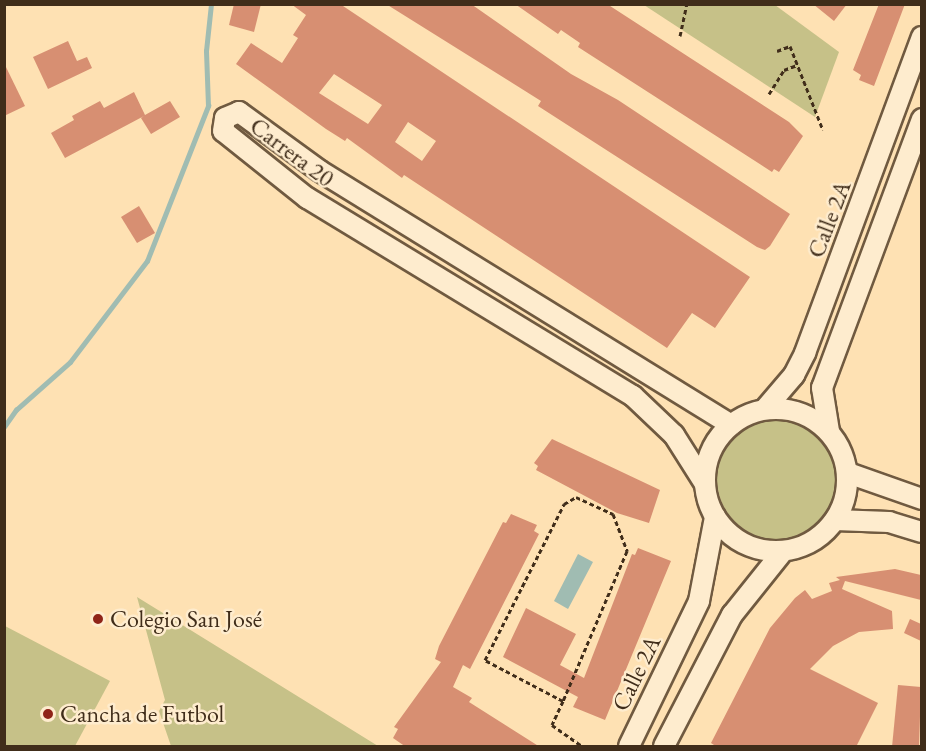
<!DOCTYPE html>
<html>
<head>
<meta charset="utf-8">
<style>
  body { margin:0 }
  #map { position:relative; width:926px; height:751px; overflow:hidden; background:#fee1b3; font-family:"EB Garamond",serif }
  div>[style] { position:absolute }
  .green>* { inset:0; background:#c6c188 }
  .round { border-radius:50% }
  .water>* { inset:0; background:#a0bcb2 }
  .stream>* { height:4.5px; margin:-2.25px; padding:0 2.25px; transform-origin:2.25px; border-radius:2.25px; background:#a0bcb2 }
  .building>* { inset:0; background:#d78f72 }
  .path>* { height:3px; margin-top:-1.5px; transform-origin:0; background:repeating-linear-gradient(90deg,#402d1a 0 4.5px,transparent 0 7.5px) }
  .roads { filter:drop-shadow(2px 0 #705a40) drop-shadow(-2px 0 #705a40) drop-shadow(0 2px #705a40) drop-shadow(0 -2px #705a40) }
  .minor>* { height:20px; margin:-10px; padding:0 10px; transform-origin:10px; border-radius:10px; background:#feecce }
  .minor>.ring { margin:-10px; padding:0; box-sizing:content-box; background:none; border:20px solid #feecce; border-radius:50% }
  .dots>* { width:16px; height:16px; translate:-50% -50%; box-sizing:border-box; border:3px solid #feecce; border-radius:50% }
  span { translate:-50% -50%; white-space:nowrap; text-align:center; line-height:1.15; -webkit-text-stroke:5px #feecce; paint-order:stroke }
  .street-label { font-size:24px; color:#402d1a }
  .poi-label { font-size:24px; color:#402d1a }
  .left { translate:0 -50%; text-align:left }
  .frame { position:absolute; inset:0; border:6px solid #402d1a; pointer-events:none }
</style>
</head>
<body>
<div id="map">
  <div class="green">
    <div style="clip-path:polygon(644px 5px,775px 5px,839px 52px,815px 117px)"></div>
    <div class="round" style="left:717px;top:418px;width:122px;height:122px"></div>
    <div style="clip-path:polygon(137px 597px,378px 746px,171px 746px,159px 711px,165px 700px)"></div>
    <div style="clip-path:polygon(5px 626px,110px 681px,75px 746px,5px 746px)"></div>
  </div>
  <div class="water">
    <div style="clip-path:polygon(578px 554px,593px 562px,568px 609px,554px 601px)"></div>
  </div>
  <div class="stream">
    <div style="left:4px;top:427px;width:21px;rotate:-55deg"></div>
    <div style="left:16px;top:410px;width:72px;rotate:-41.6deg"></div>
    <div style="left:70px;top:362px;width:127px;rotate:-52.7deg"></div>
    <div style="left:147px;top:261px;width:167px;rotate:-68.5deg"></div>
    <div style="left:208px;top:106px;width:55px;rotate:-92.1deg"></div>
    <div style="left:206px;top:51px;width:47px;rotate:-83.9deg"></div>
  </div>
  <div class="building">
    <div style="clip-path:polygon(234px 4px,261px 4px,254px 32px,229px 25px)"></div>
    <div style="clip-path:polygon(evenodd,291px 4px,340px 4px,750px 277px,715px 328px,692px 313px,667px 348px,404px 175px,402px 178px,347px 138px,345px 141px,326px 129px,236px 64px,251px 43px,282px 63px,298px 38px,293px 35px,306px 15px,291px 4px,334px 74px,382px 105px,368px 124px,319px 93px,334px 74px,291px 4px,408px 122px,436px 141px,422px 161px,395px 142px,408px 122px)"></div>
    <div style="clip-path:polygon(386px 4px,471px 4px,571px 74px,618px 100px,790px 214px,770px 246px,765px 250px,757px 247px,538px 106px,541px 101px)"></div>
    <div style="clip-path:polygon(515px 4px,607px 4px,789px 122px,803px 136px,779px 172px,774px 169px,772px 172px,578px 47px,580px 43px,561px 30px,558px 34px)"></div>
    <div style="clip-path:polygon(813px 4px,847px 4px,834px 21px)"></div>
    <div style="clip-path:polygon(879px 4px,905px 4px,874px 86px,859px 80px,861px 75px,853px 70px)"></div>
    <div style="clip-path:polygon(68px 41px,77px 61px,87px 57px,92px 68px,48px 89px,33px 57px)"></div>
    <div style="clip-path:polygon(4px 63px,25px 106px,4px 116px)"></div>
    <div style="clip-path:polygon(134px 92px,145px 115px,170px 101px,180px 117px,151px 134px,141px 118px,144px 116px,65px 158px,51px 133px,74px 120px,72px 116px,100px 101px,104px 108px)"></div>
    <div style="clip-path:polygon(139px 206px,155px 233px,137px 243px,121px 217px)"></div>
    <div style="clip-path:polygon(552px 439px,660px 490px,649px 523px,617px 513px,536px 470px,538px 466px,534px 463px)"></div>
    <div style="clip-path:polygon(511px 514px,537px 525px,534px 531px,539px 534px,470px 669px,463px 665px,453px 687px,472px 698px,469px 702px,540px 747px,406px 747px,393px 738px,398px 729px,394px 727px,441px 662px,435px 659px,439px 646px,503px 522px,506px 523px)"></div>
    <div style="clip-path:polygon(638px 548px,671px 561px,605px 720px,573px 707px,578px 697px,503px 657px,526px 608px,576px 634px,560px 665px,584px 678px,632px 554px,635px 555px)"></div>
    <div style="clip-path:polygon(895px 569px,921px 575px,921px 600px,845px 581px,842px 589px,892px 611px,893px 629px,859px 632px,833px 646px,810px 669px,878px 703px,856px 747px,717px 747px,711px 743px,770px 628px,795px 598px,805px 590px,812px 599px,832px 591px,829px 583px,840px 580px,836px 577px)"></div>
    <div style="clip-path:polygon(910px 619px,921px 624px,921px 641px,904px 633px)"></div>
    <div style="clip-path:polygon(898px 685px,921px 687px,919px 747px,892px 747px)"></div>
  </div>
  <div class="path">
    <div style="left:680px;top:36px;width:33px;rotate:-78deg"></div>
    <div style="left:777px;top:51px;width:14px;rotate:-21deg"></div>
    <div style="left:790px;top:46px;width:90px;rotate:68.6deg"></div>
    <div style="left:769px;top:94px;width:28px;rotate:-58deg"></div>
    <div style="left:784px;top:70px;width:14px;rotate:-21deg"></div>
    <div style="left:563px;top:701px;width:88px;rotate:-152.3deg"></div>
    <div style="left:485px;top:660px;width:175px;rotate:-63.1deg"></div>
    <div style="left:564px;top:504px;width:14px;rotate:-30deg"></div>
    <div style="left:576px;top:497px;width:41px;rotate:24.7deg"></div>
    <div style="left:613px;top:514px;width:40px;rotate:69deg"></div>
    <div style="left:627px;top:551px;width:163px;rotate:113.1deg"></div>
    <div style="left:563px;top:701px;width:26px;rotate:115deg"></div>
    <div style="left:552px;top:725px;width:37px;rotate:35deg"></div>
  </div>
  <div class="roads">
    <div class="minor">
      <div class="ring" style="left:705px;top:409px;width:122px;height:122px"></div>
      <div style="left:765px;top:409px;width:45px;rotate:-49.5deg"></div>
      <div style="left:794px;top:375px;width:25px;rotate:-63deg"></div>
      <div style="left:805px;top:353px;width:337px;rotate:-69.7deg"></div>
      <div style="left:829px;top:431px;width:44px;rotate:-99.2deg"></div>
      <div style="left:822px;top:388px;width:287px;rotate:-69.6deg"></div>
      <div style="left:848px;top:473px;width:78px;rotate:19.4deg"></div>
      <div style="left:705px;top:484px;width:58px;rotate:-122.3deg"></div>
      <div style="left:674px;top:435px;width:57px;rotate:-136.4deg"></div>
      <div style="left:633px;top:396px;width:381px;rotate:-148.7deg"></div>
      <div style="left:307px;top:198px;width:107px;rotate:-141.4deg"></div>
      <div style="left:223px;top:131px;width:13px;rotate:-81deg"></div>
      <div style="left:225px;top:118px;width:15px;rotate:-23deg"></div>
      <div style="left:239px;top:112px;width:100px;rotate:36.1deg"></div>
      <div style="left:320px;top:171px;width:483px;rotate:31.7deg"></div>
      <div style="left:835px;top:520px;width:54px;rotate:2.1deg"></div>
      <div style="left:889px;top:522px;width:34px;rotate:17deg"></div>
      <div style="left:629px;top:746px;width:161px;rotate:-64.2deg"></div>
      <div style="left:699px;top:601px;width:86px;rotate:-79.2deg"></div>
      <div style="left:664px;top:746px;width:148px;rotate:-62.6deg"></div>
      <div style="left:732px;top:615px;width:82px;rotate:-51.4deg"></div>
    </div>
  </div>
  <div class="dots">
    <div style="left:98px;top:619px;background:#8f2418"></div>
    <div style="left:48px;top:714px;background:#8f2418"></div>
  </div>
  <div class="street-label">
    <span style="left:292px;top:152px;rotate:37deg">Carrera 20</span>
    <span style="left:829px;top:219px;rotate:-69deg">Calle 2A</span>
    <span style="left:636px;top:673px;rotate:-64deg">Calle 2A</span>
  </div>
  <div class="poi-label">
    <span class="left" style="left:110px;top:619px">Colegio San José</span>
    <span class="left" style="left:60px;top:714px">Cancha de Futbol</span>
  </div>
  <div class="frame"></div>
</div>
</body>
</html>
